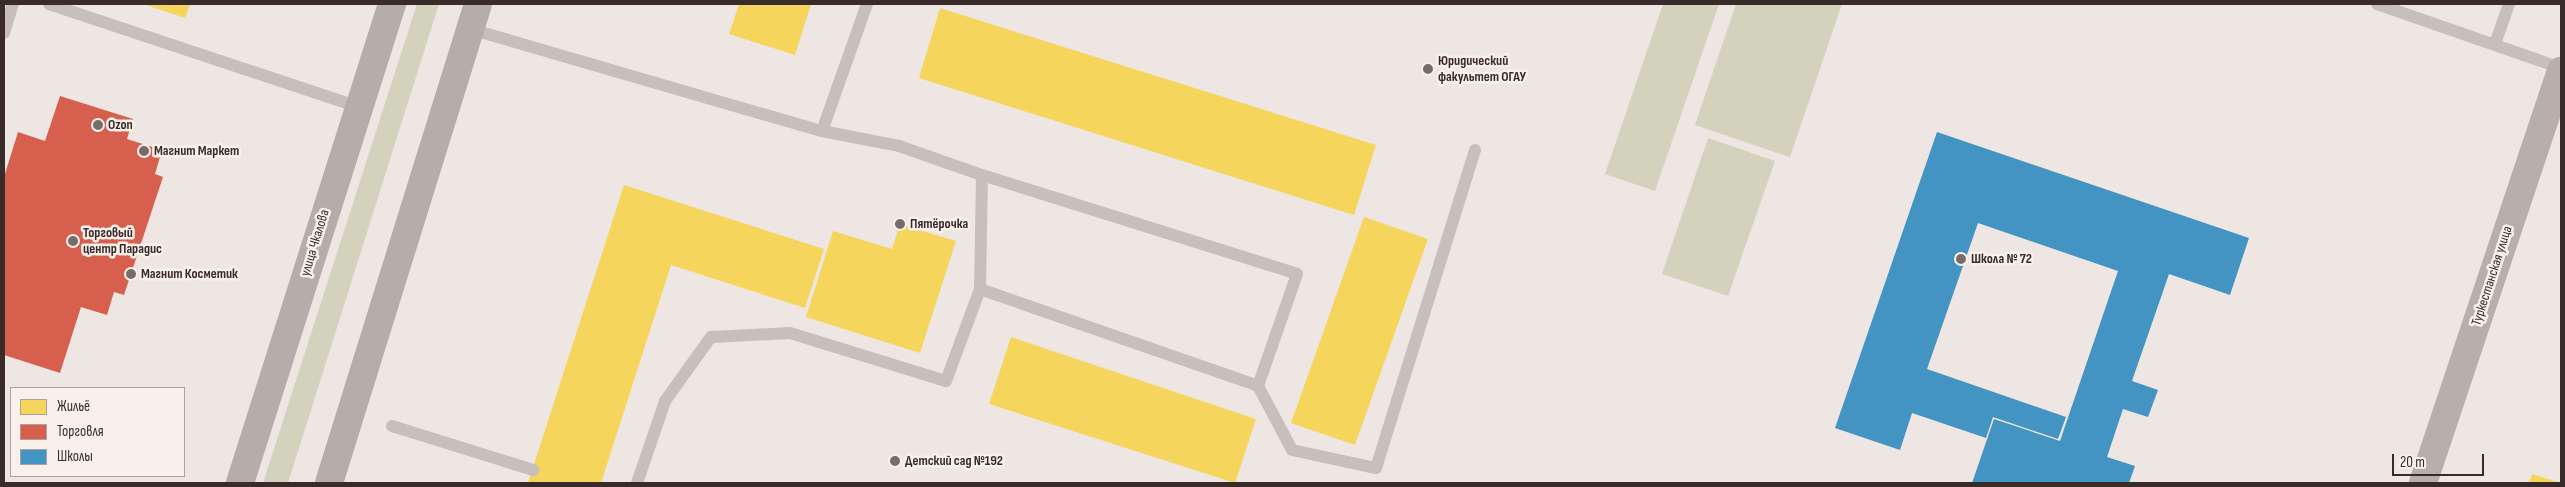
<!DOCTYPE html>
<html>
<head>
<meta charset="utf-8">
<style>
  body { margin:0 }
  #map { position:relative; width:2565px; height:487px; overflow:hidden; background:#eee6e2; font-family:"Sofia Sans Condensed",sans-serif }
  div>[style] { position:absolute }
  .green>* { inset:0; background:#d2d2bd }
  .homes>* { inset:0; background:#f6d55c }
  .shops>* { inset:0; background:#d6604d }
  .schools>* { inset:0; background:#4393c3 }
  .service>* { height:12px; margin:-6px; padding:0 6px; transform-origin:6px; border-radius:6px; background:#c7bfbb }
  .secondary>* { height:28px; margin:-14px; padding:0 14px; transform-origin:14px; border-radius:14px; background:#b8afac }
  .primary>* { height:28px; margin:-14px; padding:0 14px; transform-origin:14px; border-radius:14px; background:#b6adaa }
  .dots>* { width:14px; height:14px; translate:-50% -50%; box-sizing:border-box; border:2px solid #faf0eb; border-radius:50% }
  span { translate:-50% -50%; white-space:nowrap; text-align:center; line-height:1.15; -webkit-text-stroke:5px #faf0eb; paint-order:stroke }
  .poi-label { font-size:14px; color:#382b2a; font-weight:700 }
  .left { translate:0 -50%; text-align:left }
  .street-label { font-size:14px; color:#382b2a }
  .frame { position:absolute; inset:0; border:5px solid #382b2a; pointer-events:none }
  .legend { position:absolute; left:10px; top:387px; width:175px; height:90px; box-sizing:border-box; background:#faf0eb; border:1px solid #aca19e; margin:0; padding:6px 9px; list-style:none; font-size:15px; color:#382b2a }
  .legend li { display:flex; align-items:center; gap:10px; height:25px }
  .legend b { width:25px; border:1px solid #aca19e }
  .scale { position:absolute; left:2392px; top:454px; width:92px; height:22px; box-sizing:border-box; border:2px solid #382b2a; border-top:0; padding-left:6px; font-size:15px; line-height:18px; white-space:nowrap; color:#382b2a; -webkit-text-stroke:4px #faf0eb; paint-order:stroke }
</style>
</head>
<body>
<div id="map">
  <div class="green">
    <div style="clip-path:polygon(417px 4px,439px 4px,288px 483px,263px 483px)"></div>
    <div style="clip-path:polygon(1663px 4px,1719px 4px,1655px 191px,1605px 174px)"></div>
    <div style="clip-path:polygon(1736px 4px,1842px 4px,1790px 157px,1695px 125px)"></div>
    <div style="clip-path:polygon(1708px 138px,1775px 161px,1728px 296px,1662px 274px)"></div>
  </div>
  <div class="homes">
    <div style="clip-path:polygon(143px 4px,190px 4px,185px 18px)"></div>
    <div style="clip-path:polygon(739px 4px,811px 4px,795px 55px,729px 34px)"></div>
    <div style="clip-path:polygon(940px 8px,1376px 145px,1354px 215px,919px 78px)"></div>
    <div style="clip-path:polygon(624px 185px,824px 249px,805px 308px,671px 265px,601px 483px,528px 483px)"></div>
    <div style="clip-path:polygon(1364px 217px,1428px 239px,1355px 445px,1291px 423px)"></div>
    <div style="clip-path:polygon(900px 224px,956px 241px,920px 353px,806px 317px,833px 231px,892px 249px)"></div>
    <div style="clip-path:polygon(1011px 337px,1256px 419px,1235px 483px,989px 404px)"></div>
    <div style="clip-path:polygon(2532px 474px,2561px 483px,2529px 483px)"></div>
  </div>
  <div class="shops">
    <div style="clip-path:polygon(60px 96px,133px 119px,127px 139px,162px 150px,155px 174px,163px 177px,124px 295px,114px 292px,107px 315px,81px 307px,60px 373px,4px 355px,4px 177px,18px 132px,45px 141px)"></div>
  </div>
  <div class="schools">
    <div style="clip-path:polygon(1937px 132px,2249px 238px,2230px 295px,2169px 274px,2132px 381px,2158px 390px,2148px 417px,2123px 409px,2107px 457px,2135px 466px,2129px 483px,1972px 483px,1994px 419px,2060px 441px,2118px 271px,1978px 223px,1927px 369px,2066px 417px,2058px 439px,1993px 417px,1986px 438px,1912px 413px,1900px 450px,1835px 428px)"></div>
  </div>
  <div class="service">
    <div style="left:49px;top:4px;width:327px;rotate:18.4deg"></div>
    <div style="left:2377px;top:4px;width:195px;rotate:19.2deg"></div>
    <div style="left:470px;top:29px;width:366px;rotate:16.2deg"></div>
    <div style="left:822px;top:131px;width:78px;rotate:11deg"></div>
    <div style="left:899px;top:146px;width:88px;rotate:19.3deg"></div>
    <div style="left:982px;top:175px;width:114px;rotate:91deg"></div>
    <div style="left:980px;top:289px;width:294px;rotate:19.2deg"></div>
    <div style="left:1258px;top:386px;width:72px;rotate:62deg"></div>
    <div style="left:1292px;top:450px;width:86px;rotate:12.1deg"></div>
    <div style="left:1376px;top:468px;width:333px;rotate:-72.7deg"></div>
    <div style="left:4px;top:33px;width:30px;rotate:-73deg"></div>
    <div style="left:2495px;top:44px;width:42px;rotate:-70.7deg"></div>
    <div style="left:822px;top:131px;width:135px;rotate:-70.5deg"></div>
    <div style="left:982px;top:175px;width:330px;rotate:17.4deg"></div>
    <div style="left:1297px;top:274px;width:119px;rotate:109.2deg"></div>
    <div style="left:392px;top:426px;width:148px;rotate:17.3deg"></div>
    <div style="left:637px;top:483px;width:87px;rotate:-71.1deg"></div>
    <div style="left:665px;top:401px;width:79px;rotate:-54.3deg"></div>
    <div style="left:711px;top:337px;width:79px;rotate:-2.9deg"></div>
    <div style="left:790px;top:333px;width:163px;rotate:17.1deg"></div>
    <div style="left:946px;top:381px;width:98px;rotate:-69.7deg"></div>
  </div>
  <div class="secondary">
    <div style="left:2423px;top:483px;width:435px;rotate:-71.5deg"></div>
  </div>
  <div class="primary">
    <div style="left:240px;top:483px;width:503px;rotate:-72.39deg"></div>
    <div style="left:329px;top:483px;width:502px;rotate:-72.72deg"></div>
  </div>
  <div class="dots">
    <div style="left:1428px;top:69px;background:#786c6a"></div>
    <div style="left:98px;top:125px;background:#786c6a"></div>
    <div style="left:144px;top:151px;background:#786c6a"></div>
    <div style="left:900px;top:224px;background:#786c6a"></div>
    <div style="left:73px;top:241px;background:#786c6a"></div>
    <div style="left:1961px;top:259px;background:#786c6a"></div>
    <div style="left:131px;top:274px;background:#786c6a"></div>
    <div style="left:895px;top:461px;background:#786c6a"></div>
  </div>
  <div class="poi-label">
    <span class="left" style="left:1438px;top:69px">Юридический<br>факультет ОГАУ</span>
    <span class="left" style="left:108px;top:125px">Ozon</span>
    <span class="left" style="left:154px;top:151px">Магнит Маркет</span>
    <span class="left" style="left:910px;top:224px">Пятёрочка</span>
    <span class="left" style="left:83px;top:241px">Торговый<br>центр Парадис</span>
    <span class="left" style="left:1971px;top:259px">Школа № 72</span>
    <span class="left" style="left:141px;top:274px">Магнит Косметик</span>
    <span class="left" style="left:905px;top:461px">Детский сад №192</span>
  </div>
  <div class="street-label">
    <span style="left:315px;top:243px;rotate:-73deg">улица Чкалова</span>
    <span style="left:2492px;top:276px;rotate:-72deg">Туркестанская улица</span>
  </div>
  <div class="frame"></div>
  <ul class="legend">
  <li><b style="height:14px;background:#f6d55c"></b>Жильё</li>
  <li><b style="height:14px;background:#d6604d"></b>Торговля</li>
  <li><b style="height:14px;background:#4393c3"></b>Школы</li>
  </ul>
  <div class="scale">20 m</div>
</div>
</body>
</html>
